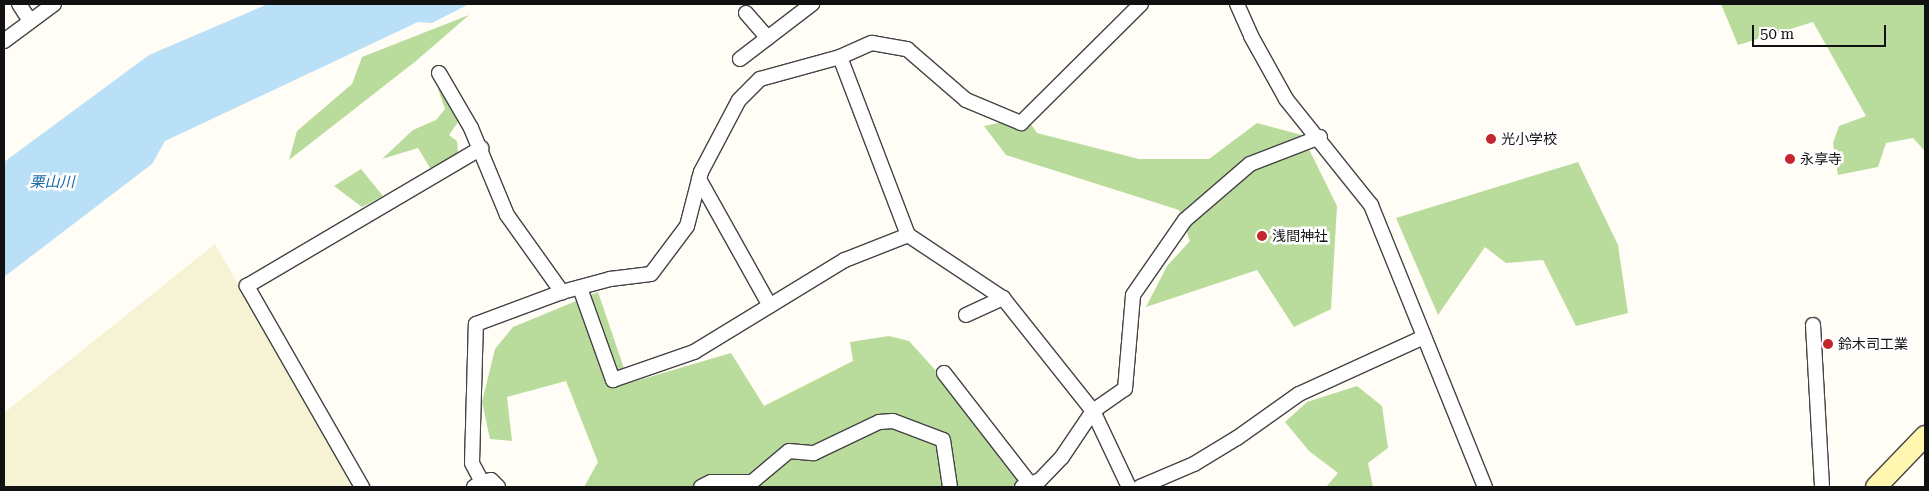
<!DOCTYPE html>
<html>
<head>
<meta charset="utf-8">
<style>
  body { margin:0 }
  #map { position:relative; width:1929px; height:491px; overflow:hidden; background:#fffdf5; font-family:"Roboto Serif","Noto Sans JP",serif }
  div>[style] { position:absolute }
  .farmland>* { inset:0; background:#f6f3d4 }
  .forest>* { inset:0; background:#b9dc9c }
  .water>* { inset:0; background:#b9e0f7 }
  .roads { filter:drop-shadow(1px 0 #444) drop-shadow(-1px 0 #444) drop-shadow(0 1px #444) drop-shadow(0 -1px #444) }
  .minor>* { height:14px; margin:-7px; padding:0 7px; transform-origin:7px; border-radius:7px; background:#fff }
  .secondary>* { height:20px; margin:-10px; padding:0 10px; transform-origin:10px; border-radius:10px; background:#fff6b0 }
  .dots>* { width:14px; height:14px; translate:-50% -50%; box-sizing:border-box; border:2px solid #fff; border-radius:50% }
  span { translate:-50% -50%; white-space:nowrap; text-align:center; line-height:1.15; -webkit-text-stroke:5px #fff; paint-order:stroke }
  .poi-label { font-size:14px; color:#111 }
  .left { translate:0 -50%; text-align:left }
  .water-label { font-size:15px; color:#1768a6; font-style:italic }
  .frame { position:absolute; inset:0; border:5px solid #111; pointer-events:none }
  .scale { position:absolute; left:1752px; top:25px; width:134px; height:22px; box-sizing:border-box; border:2px solid #111; border-top:0; padding-left:6px; font-size:15px; line-height:18px; white-space:nowrap; color:#111; -webkit-text-stroke:4px #fff; paint-order:stroke }
</style>
</head>
<body>
<div id="map">
  <div class="farmland">
    <div style="clip-path:polygon(215px 244px,355px 487px,4px 487px,4px 413px)"></div>
  </div>
  <div class="forest">
    <div style="clip-path:polygon(1721px 4px,1925px 4px,1925px 151px,1913px 138px,1886px 143px,1878px 167px,1838px 175px,1833px 143px,1839px 126px,1866px 116px,1813px 22px,1738px 45px)"></div>
    <div style="clip-path:polygon(469px 15px,416px 61px,289px 160px,297px 131px,352px 84px,362px 57px)"></div>
    <div style="clip-path:polygon(438px 89px,464px 100px,468px 108px,449px 135px,457px 141px,459px 165px,433px 173px,418px 148px,382px 159px,413px 130px,436px 120px,445px 109px)"></div>
    <div style="clip-path:polygon(1026px 117px,1037px 133px,1139px 159px,1209px 159px,1257px 123px,1302px 135px,1337px 206px,1331px 309px,1294px 327px,1257px 270px,1146px 307px,1167px 266px,1190px 241px,1179px 210px,1006px 155px,984px 126px)"></div>
    <div style="clip-path:polygon(1578px 162px,1618px 245px,1628px 313px,1576px 326px,1543px 260px,1506px 263px,1485px 247px,1438px 315px,1396px 218px)"></div>
    <div style="clip-path:polygon(361px 169px,383px 196px,362px 207px,334px 186px)"></div>
    <div style="clip-path:polygon(598px 292px,629px 383px,731px 353px,764px 406px,853px 361px,850px 342px,889px 336px,909px 341px,1041px 487px,584px 487px,598px 462px,566px 381px,507px 397px,512px 441px,490px 439px,482px 402px,495px 349px,513px 327px)"></div>
    <div style="clip-path:polygon(1357px 386px,1382px 406px,1388px 448px,1368px 463px,1373px 487px,1326px 487px,1338px 473px,1309px 451px,1285px 422px,1307px 402px)"></div>
  </div>
  <div class="water">
    <div style="clip-path:polygon(268px 4px,469px 4px,432px 23px,418px 22px,165px 141px,152px 164px,4px 277px,4px 162px,149px 55px)"></div>
  </div>
  <div class="roads">
    <div class="minor">
      <div style="left:19px;top:4px;width:20px;rotate:57deg"></div>
      <div style="left:1237px;top:4px;width:35px;rotate:66deg"></div>
      <div style="left:1251px;top:36px;width:72px;rotate:60.9deg"></div>
      <div style="left:1286px;top:99px;width:136px;rotate:51.3deg"></div>
      <div style="left:1371px;top:205px;width:304px;rotate:68deg"></div>
      <div style="left:746px;top:13px;width:33px;rotate:49deg"></div>
      <div style="left:4px;top:41px;width:62px;rotate:-36.5deg"></div>
      <div style="left:840px;top:57px;width:191px;rotate:69.1deg"></div>
      <div style="left:908px;top:235px;width:114px;rotate:33.6deg"></div>
      <div style="left:1003px;top:298px;width:144px;rotate:51.5deg"></div>
      <div style="left:1093px;top:411px;width:84px;rotate:64.7deg"></div>
      <div style="left:740px;top:59px;width:91px;rotate:-37.4deg"></div>
      <div style="left:439px;top:73px;width:64px;rotate:59.8deg"></div>
      <div style="left:471px;top:128px;width:94px;rotate:67.5deg"></div>
      <div style="left:507px;top:215px;width:95px;rotate:54.5deg"></div>
      <div style="left:699px;top:179px;width:145px;rotate:60.8deg"></div>
      <div style="left:580px;top:288px;width:98px;rotate:70.3deg"></div>
      <div style="left:613px;top:380px;width:86px;rotate:-19.1deg"></div>
      <div style="left:694px;top:352px;width:177px;rotate:-31.4deg"></div>
      <div style="left:845px;top:260px;width:68px;rotate:-21.6deg"></div>
      <div style="left:966px;top:315px;width:41px;rotate:-24.7deg"></div>
      <div style="left:1813px;top:325px;width:162px;rotate:86.8deg"></div>
      <div style="left:944px;top:373px;width:140px;rotate:52.2deg"></div>
      <div style="left:482px;top:482px;width:9px;rotate:-13deg"></div>
      <div style="left:491px;top:480px;width:10px;rotate:45deg"></div>
      <div style="left:362px;top:487px;width:232px;rotate:-119.8deg"></div>
      <div style="left:247px;top:286px;width:272px;rotate:-30.5deg"></div>
      <div style="left:474px;top:487px;width:9px;rotate:-32deg"></div>
      <div style="left:482px;top:482px;width:21px;rotate:-118deg"></div>
      <div style="left:472px;top:463px;width:139px;rotate:-88.4deg"></div>
      <div style="left:476px;top:324px;width:92px;rotate:-20.4deg"></div>
      <div style="left:562px;top:292px;width:50px;rotate:-15.2deg"></div>
      <div style="left:610px;top:279px;width:41px;rotate:-7deg"></div>
      <div style="left:651px;top:274px;width:60px;rotate:-53.1deg"></div>
      <div style="left:687px;top:226px;width:56px;rotate:-75.5deg"></div>
      <div style="left:701px;top:172px;width:81px;rotate:-62.2deg"></div>
      <div style="left:739px;top:100px;width:30px;rotate:-45deg"></div>
      <div style="left:760px;top:79px;width:83px;rotate:-15.4deg"></div>
      <div style="left:840px;top:57px;width:35px;rotate:-24deg"></div>
      <div style="left:872px;top:43px;width:36px;rotate:10deg"></div>
      <div style="left:907px;top:49px;width:78px;rotate:40.8deg"></div>
      <div style="left:966px;top:100px;width:60px;rotate:22.7deg"></div>
      <div style="left:1021px;top:123px;width:169px;rotate:-44.8deg"></div>
      <div style="left:701px;top:487px;width:11px;rotate:-27deg"></div>
      <div style="left:711px;top:482px;width:41px"></div>
      <div style="left:752px;top:482px;width:48px;rotate:-40deg"></div>
      <div style="left:789px;top:451px;width:25px;rotate:5deg"></div>
      <div style="left:814px;top:453px;width:72px;rotate:-25.5deg"></div>
      <div style="left:879px;top:422px;width:14px;rotate:-4deg"></div>
      <div style="left:893px;top:421px;width:53px;rotate:20.8deg"></div>
      <div style="left:943px;top:440px;width:48px;rotate:81.5deg"></div>
      <div style="left:1022px;top:487px;width:19px;rotate:-21deg"></div>
      <div style="left:1040px;top:480px;width:32px;rotate:-46deg"></div>
      <div style="left:1062px;top:457px;width:55px;rotate:-56deg"></div>
      <div style="left:1093px;top:411px;width:39px;rotate:-35deg"></div>
      <div style="left:1125px;top:389px;width:94px;rotate:-85.1deg"></div>
      <div style="left:1133px;top:295px;width:91px;rotate:-55.3deg"></div>
      <div style="left:1185px;top:220px;width:86px;rotate:-40.7deg"></div>
      <div style="left:1250px;top:164px;width:75px;rotate:-21.1deg"></div>
      <div style="left:1140px;top:487px;width:59px;rotate:-23.1deg"></div>
      <div style="left:1194px;top:464px;width:50px;rotate:-31.2deg"></div>
      <div style="left:1237px;top:438px;width:76px;rotate:-35.4deg"></div>
      <div style="left:1299px;top:394px;width:137px;rotate:-24.5deg"></div>
    </div>
    <div class="secondary">
      <div style="left:1876px;top:487px;width:71px;rotate:-46.1deg"></div>
    </div>
  </div>
  <div class="dots">
    <div style="left:1491px;top:139px;background:#c4262e"></div>
    <div style="left:1790px;top:159px;background:#c4262e"></div>
    <div style="left:1262px;top:236px;background:#c4262e"></div>
    <div style="left:1828px;top:344px;background:#c4262e"></div>
  </div>
  <div class="poi-label">
    <span class="left" style="left:1501px;top:139px">光小学校</span>
    <span class="left" style="left:1800px;top:159px">永享寺</span>
    <span class="left" style="left:1272px;top:236px">浅間神社</span>
    <span class="left" style="left:1838px;top:344px">鈴木司工業</span>
  </div>
  <div class="water-label">
    <span style="left:52px;top:183px">栗山川</span>
  </div>
  <div class="frame"></div>
  <div class="scale">50 m</div>
</div>
</body>
</html>
